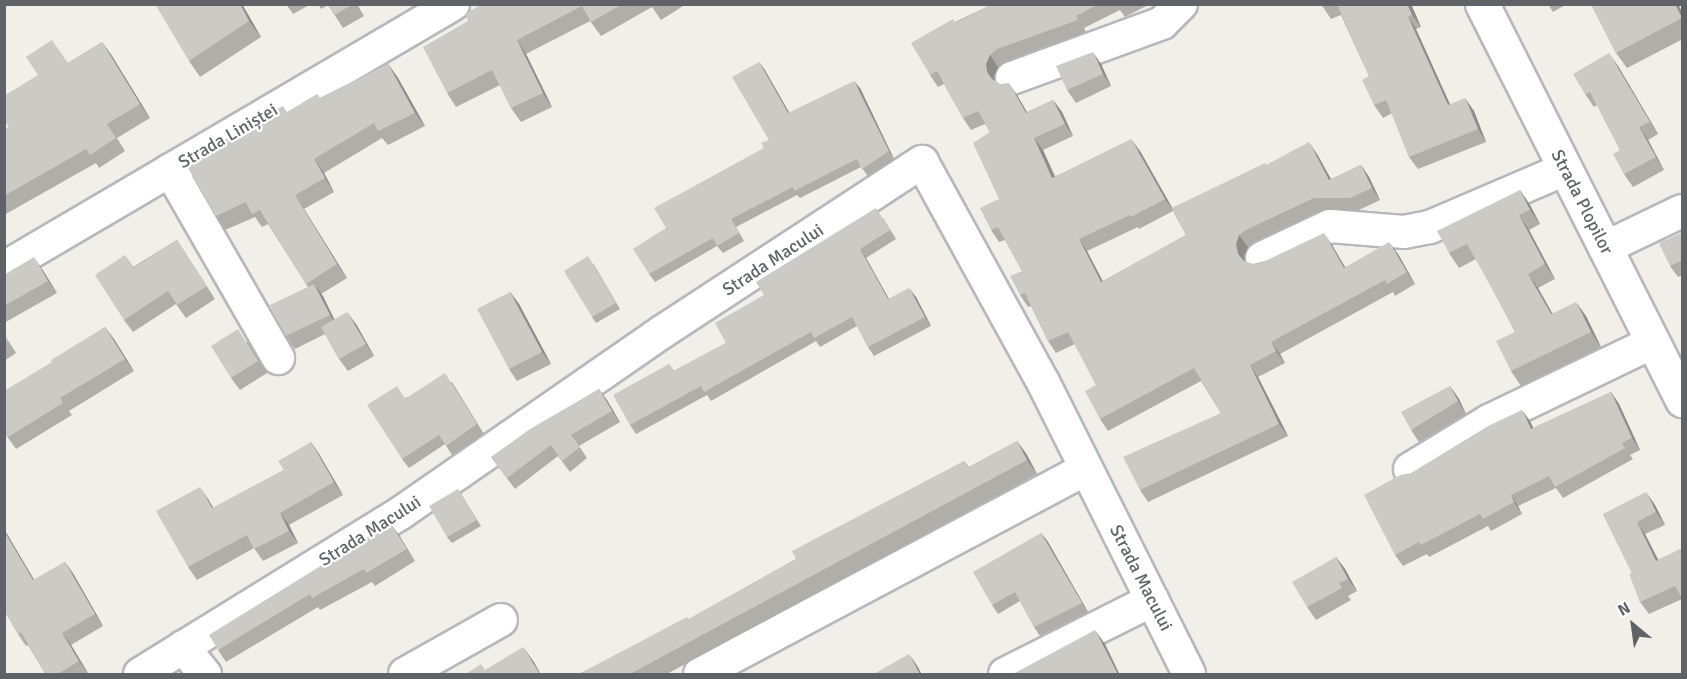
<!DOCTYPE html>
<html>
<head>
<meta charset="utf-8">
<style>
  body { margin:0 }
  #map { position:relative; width:1687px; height:679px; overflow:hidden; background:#f1efe8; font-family:Signika,sans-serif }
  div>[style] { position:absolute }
  .roads { filter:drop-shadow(2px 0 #b5b8bc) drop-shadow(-2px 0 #b5b8bc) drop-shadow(0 2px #b5b8bc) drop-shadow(0 -2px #b5b8bc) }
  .street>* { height:32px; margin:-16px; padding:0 16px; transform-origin:16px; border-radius:16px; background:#fff }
  .secondary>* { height:33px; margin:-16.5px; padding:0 16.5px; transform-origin:16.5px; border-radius:16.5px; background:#fff }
  .wall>* { inset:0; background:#afaea9 }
  .shaded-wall>* { inset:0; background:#8f8d8a }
  .building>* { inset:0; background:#cccac5 }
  span { translate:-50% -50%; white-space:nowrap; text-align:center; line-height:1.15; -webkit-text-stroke:4.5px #fff; paint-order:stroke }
  .street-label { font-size:18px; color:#5f6368 }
  .frame { position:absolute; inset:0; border:6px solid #5f6368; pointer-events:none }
  .north { position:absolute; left:1603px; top:595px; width:60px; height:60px; -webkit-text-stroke:4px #fff; paint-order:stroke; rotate:331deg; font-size:16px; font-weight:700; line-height:24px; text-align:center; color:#5f6368 }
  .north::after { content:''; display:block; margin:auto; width:21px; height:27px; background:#5f6368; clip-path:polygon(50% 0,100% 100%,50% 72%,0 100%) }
</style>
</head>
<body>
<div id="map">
  <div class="roads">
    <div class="street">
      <div style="left:1012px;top:78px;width:160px;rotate:-20.1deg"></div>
      <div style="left:1162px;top:23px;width:27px;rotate:-45deg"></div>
      <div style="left:170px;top:170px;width:217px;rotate:60.1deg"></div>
      <div style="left:1605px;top:248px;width:85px;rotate:-25.7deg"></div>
      <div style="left:1262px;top:258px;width:75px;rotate:-25.2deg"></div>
      <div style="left:1330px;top:226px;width:74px;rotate:4.6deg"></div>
      <div style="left:1404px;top:232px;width:26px;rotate:-11deg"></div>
      <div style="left:1430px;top:227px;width:147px;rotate:-23.2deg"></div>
      <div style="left:4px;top:268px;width:521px;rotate:-30.45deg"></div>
      <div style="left:1410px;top:469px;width:92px;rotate:-31.3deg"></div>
      <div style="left:1489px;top:421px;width:182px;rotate:-25.7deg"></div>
      <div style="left:183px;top:647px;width:35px;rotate:51deg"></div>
      <div style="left:140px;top:674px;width:308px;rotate:-31.7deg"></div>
      <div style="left:402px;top:512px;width:316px;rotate:-34.7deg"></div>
      <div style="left:662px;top:332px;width:311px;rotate:-33.2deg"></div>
      <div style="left:922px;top:162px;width:251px;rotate:61.2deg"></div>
      <div style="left:1043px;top:382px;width:326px;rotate:63.4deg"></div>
      <div style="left:405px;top:674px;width:110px;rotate:-29.4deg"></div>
      <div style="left:700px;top:674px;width:437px;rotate:-28deg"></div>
      <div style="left:1005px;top:674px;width:165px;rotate:-26.7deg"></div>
    </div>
    <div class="secondary">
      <div style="left:1482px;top:4px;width:444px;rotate:63.2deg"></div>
    </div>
  </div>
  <div class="wall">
    <div style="clip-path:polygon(242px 4px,261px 37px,200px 77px,189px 61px)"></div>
    <div style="clip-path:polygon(286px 4px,311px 4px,293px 14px)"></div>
    <div style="clip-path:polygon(318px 4px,357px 4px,364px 16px,343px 28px,328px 5px,321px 9px)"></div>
    <div style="clip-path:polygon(482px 4px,682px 4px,683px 6px,661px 20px,652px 7px,601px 36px,590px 21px,526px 54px,552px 107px,521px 122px,511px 108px,500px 85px,456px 107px,447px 93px,468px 21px)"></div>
    <div style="clip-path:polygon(evenodd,993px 4px,1150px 4px,1125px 17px,1120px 10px,1084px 28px,1086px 32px,1006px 61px,998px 67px,994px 76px,995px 81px,1017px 95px,1027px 112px,1053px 100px,1062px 112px,1073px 136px,1043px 150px,1055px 176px,1140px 151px,1172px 208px,1266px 165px,1317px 154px,1331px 179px,1361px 165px,1369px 177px,1380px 200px,1359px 210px,1322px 210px,1254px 242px,1248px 247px,1244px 256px,1245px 262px,1253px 264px,1332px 245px,1345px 267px,1398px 254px,1415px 284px,1395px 296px,1393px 292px,1280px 354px,1285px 363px,1258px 377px,1288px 436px,1148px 502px,1140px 490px,1221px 413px,1201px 381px,1108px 431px,1100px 419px,1096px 385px,1075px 344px,1056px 353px,1048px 341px,1031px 306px,1028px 307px,1020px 295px,1022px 271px,1005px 240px,999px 242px,991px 230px,999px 199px,990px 132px,985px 124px,971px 130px,963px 118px,944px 84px,938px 87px,930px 75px,955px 22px,993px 4px,1173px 211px,1186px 235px,1103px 281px,1087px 251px,1138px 227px,1139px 229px,1173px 211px)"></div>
    <div style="clip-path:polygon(1321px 4px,1411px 4px,1421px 27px,1416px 29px,1450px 104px,1474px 111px,1486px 142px,1418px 169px,1409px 157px,1392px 113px,1383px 118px,1374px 105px,1369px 76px,1341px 15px,1331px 19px)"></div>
    <div style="clip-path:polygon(1548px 4px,1567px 4px,1553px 12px)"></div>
    <div style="clip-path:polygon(1591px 4px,1678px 4px,1683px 14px,1683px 39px,1627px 68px,1616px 53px)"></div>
    <div style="clip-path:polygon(102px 42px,112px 56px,150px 118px,117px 138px,125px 151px,99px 168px,96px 163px,4px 215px,4px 130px,9px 127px,68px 63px)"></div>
    <div style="clip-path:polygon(759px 62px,789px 113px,860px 88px,894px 159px,868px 176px,861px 167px,800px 198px,797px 195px,736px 227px,744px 241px,723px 253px,717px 246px,655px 282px,649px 274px,666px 228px,764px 148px,769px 140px)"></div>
    <div style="clip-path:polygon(388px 64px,398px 78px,425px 126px,388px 145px,382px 138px,324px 173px,334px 192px,304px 209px,347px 278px,321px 294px,334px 319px,356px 324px,374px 356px,348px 371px,339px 359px,325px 334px,295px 349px,286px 336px,308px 287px,268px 224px,262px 227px,255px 217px,225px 230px,216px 216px,288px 112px,320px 98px)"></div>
    <div style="clip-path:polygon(1101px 64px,1111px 86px,1076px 103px,1067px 90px)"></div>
    <div style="clip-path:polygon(1618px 66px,1658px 134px,1648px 140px,1664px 170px,1633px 187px,1624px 174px,1620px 150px,1597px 105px,1594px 107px,1585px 94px)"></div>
    <div style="clip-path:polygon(1520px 190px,1530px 205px,1540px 224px,1529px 230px,1555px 279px,1538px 288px,1552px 313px,1586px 316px,1601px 347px,1521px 386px,1511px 371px,1515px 332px,1494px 292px,1476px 259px,1459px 268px,1449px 253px)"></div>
    <div style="clip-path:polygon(883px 218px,896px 239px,866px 258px,889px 299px,916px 297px,931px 326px,874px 356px,868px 347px,857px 326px,820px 347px,816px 341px,711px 401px,707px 395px,636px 434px,630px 425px,669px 364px,674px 371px,726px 343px,764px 295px)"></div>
    <div style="clip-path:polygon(1683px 232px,1683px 275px,1678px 277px,1670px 266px)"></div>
    <div style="clip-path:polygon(177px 240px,215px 299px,186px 318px,176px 304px,133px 332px,124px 320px,125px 255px,133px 267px)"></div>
    <div style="clip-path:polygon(593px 263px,620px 309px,596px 323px,592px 317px)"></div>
    <div style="clip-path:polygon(42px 269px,57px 293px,4px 323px,4px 275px)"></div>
    <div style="clip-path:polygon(510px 292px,519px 304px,551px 364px,517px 381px,509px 369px)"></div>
    <div style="clip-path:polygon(105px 327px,134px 371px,69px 411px,72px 415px,16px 449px,4px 432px,52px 362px)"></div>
    <div style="clip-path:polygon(4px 334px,16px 353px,4px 361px)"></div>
    <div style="clip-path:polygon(247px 341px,267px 373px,240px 390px,231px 378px)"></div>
    <div style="clip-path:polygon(452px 382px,484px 434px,452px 455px,445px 444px,409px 468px,402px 459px,405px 398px)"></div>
    <div style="clip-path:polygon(1450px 386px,1459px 399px,1466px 414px,1419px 442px,1411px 430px)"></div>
    <div style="clip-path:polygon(599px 389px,620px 422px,579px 446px,587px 458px,570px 472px,558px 456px,515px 489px,491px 457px)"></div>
    <div style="clip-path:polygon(1611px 392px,1619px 404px,1640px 450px,1630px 455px,1633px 459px,1563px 498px,1556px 488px,1518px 506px,1522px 514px,1491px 531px,1488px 526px,1429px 557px,1427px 554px,1403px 566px,1395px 555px,1411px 473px,1530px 421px,1533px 428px)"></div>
    <div style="clip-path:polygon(1017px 441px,1027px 455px,1037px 474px,665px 675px,577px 675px,689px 619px,796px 559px,964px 461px,969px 467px)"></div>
    <div style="clip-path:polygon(311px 442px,319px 454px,343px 495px,289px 525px,298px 543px,263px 561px,254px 548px,197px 580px,188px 567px,208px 499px,213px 508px,284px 470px)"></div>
    <div style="clip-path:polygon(458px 489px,481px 526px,452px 543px,447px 537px)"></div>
    <div style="clip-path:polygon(1655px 505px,1665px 525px,1645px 534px,1658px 560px,1683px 548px,1682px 599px,1649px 614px,1640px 602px,1632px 573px,1603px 514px)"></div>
    <div style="clip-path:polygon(390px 523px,415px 561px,375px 586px,372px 582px,320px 610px,318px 607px,226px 662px,218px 650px)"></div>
    <div style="clip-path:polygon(4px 529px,34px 580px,65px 562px,74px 575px,103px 626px,71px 645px,88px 673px,86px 675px,46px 675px,28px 645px,26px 646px,18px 634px,4px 610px)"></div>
    <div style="clip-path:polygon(1041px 533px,1048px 542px,1088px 612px,1040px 636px,1034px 627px,1020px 601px,998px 614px,992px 605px)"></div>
    <div style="clip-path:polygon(1336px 557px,1345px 569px,1357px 591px,1348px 596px,1351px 600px,1316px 620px,1307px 607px)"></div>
  </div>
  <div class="shaded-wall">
    <div style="clip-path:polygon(240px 4px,242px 4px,261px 37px,249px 21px)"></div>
    <div style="clip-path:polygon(1407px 4px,1411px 4px,1421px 27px,1412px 15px)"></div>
    <div style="clip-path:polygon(1675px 4px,1678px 4px,1683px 14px,1682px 18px)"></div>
    <div style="clip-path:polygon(1408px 17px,1416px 29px,1456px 118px,1448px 105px)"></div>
    <div style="clip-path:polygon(517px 40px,526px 54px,552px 107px,543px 93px)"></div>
    <div style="clip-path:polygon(102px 42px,112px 56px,150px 118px,140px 104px)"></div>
    <div style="clip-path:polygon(1093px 52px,1101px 64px,1111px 86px,1103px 74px)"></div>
    <div style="clip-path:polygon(1609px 53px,1618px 66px,1658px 134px,1650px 122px)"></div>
    <div style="clip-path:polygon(990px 55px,998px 67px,994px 76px,995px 84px,987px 72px,986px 64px)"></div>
    <div style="clip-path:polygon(759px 62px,765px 70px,794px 121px,788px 113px)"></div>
    <div style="clip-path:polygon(388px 64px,398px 78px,425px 126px,415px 113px)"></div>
    <div style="clip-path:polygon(854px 81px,860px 88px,894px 159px,889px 151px)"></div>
    <div style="clip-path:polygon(1009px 83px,1017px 95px,1034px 125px,1026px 113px)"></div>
    <div style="clip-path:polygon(1465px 98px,1474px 111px,1486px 142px,1478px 129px)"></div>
    <div style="clip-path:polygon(1053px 100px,1062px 112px,1073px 136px,1065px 124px)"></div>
    <div style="clip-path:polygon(1639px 127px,1648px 140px,1664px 170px,1656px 157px)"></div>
    <div style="clip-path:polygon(1034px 138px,1043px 150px,1060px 189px,1052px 178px)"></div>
    <div style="clip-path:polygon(1131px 139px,1140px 151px,1174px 211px,1165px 199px)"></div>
    <div style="clip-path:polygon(1309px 142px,1317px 154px,1338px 192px,1329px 180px)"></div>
    <div style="clip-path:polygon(314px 159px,324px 173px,334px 192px,325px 178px)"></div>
    <div style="clip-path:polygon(1361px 165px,1369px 177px,1380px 200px,1372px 188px)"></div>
    <div style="clip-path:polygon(1520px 190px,1530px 205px,1540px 224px,1530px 210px)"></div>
    <div style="clip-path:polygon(295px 195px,304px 209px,347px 278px,337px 264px)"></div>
    <div style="clip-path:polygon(1519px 215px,1529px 230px,1555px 279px,1545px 264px)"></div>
    <div style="clip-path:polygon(1324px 233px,1332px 245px,1352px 279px,1344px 268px)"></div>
    <div style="clip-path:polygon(1239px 235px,1248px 247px,1244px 256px,1246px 266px,1238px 254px,1236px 244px)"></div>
    <div style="clip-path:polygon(1079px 239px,1087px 251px,1109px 294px,1101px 282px)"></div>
    <div style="clip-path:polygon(1389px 242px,1398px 254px,1415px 284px,1407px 272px)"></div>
    <div style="clip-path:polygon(860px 249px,866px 258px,894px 308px,888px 299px)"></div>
    <div style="clip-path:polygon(34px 257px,42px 269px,57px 293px,48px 281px)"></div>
    <div style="clip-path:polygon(1528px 274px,1538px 288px,1561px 329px,1551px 314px)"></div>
    <div style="clip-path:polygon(314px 284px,323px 296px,338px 327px,330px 315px)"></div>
    <div style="clip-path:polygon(909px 288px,916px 297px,931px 326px,925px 317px)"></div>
    <div style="clip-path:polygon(510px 292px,519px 304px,551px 364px,542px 352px)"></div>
    <div style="clip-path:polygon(1576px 302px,1586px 316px,1601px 347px,1591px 332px)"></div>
    <div style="clip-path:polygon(347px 312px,356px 324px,374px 356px,366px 344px)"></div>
    <div style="clip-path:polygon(105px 327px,114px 339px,134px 371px,125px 359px)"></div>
    <div style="clip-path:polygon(1271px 342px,1280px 354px,1285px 363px,1276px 351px)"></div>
    <div style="clip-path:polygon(1250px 365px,1258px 377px,1288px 436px,1279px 424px)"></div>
    <div style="clip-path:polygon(1450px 386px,1459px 399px,1466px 414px,1458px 401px)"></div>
    <div style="clip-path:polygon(599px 389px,607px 400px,620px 422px,612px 411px)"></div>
    <div style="clip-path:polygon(1611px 392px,1619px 404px,1640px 450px,1632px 438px)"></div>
    <div style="clip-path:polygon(1522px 410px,1530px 421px,1539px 440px,1531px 429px)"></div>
    <div style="clip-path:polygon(1017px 441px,1027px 455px,1037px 474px,1027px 460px)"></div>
    <div style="clip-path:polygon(311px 442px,319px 454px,343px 495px,334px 482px)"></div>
    <div style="clip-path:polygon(200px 487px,208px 499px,221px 521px,212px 508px)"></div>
    <div style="clip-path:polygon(1646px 492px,1655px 505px,1665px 525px,1656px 512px)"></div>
    <div style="clip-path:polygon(1511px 495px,1518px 506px,1522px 514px,1514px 502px)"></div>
    <div style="clip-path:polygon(280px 513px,289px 525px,298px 543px,289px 531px)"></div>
    <div style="clip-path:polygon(1637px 522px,1645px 534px,1665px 573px,1656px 561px)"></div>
    <div style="clip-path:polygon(390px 523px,399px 535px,415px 561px,407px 549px)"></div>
    <div style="clip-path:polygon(4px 529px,42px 593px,33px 580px,4px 531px)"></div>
    <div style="clip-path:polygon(1041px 533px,1048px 542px,1088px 612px,1082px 603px)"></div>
    <div style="clip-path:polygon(1336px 557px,1345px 569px,1357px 591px,1348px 579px)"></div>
    <div style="clip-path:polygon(65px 562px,74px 575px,103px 626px,95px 614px)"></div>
    <div style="clip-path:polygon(1095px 630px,1105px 644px,1120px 675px,1118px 675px)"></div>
    <div style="clip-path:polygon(62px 633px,71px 645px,88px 673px,79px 661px)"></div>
    <div style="clip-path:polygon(523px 647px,534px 662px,541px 675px,540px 675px)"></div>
    <div style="clip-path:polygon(909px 654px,918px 667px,922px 675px,920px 675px)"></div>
  </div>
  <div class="building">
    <div style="clip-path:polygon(155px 4px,240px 4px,249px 21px,189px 61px)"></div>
    <div style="clip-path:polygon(328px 4px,354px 4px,334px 15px)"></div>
    <div style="clip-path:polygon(482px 4px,623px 4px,591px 22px,582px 6px,517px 40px,543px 93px,511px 108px,492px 70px,447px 93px,423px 47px,468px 21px,465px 14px)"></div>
    <div style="clip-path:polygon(993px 4px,1099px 4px,1076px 16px,1078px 20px,997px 49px,990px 55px,986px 64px,987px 72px,992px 79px,1000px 84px,1009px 83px,1026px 113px,1053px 100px,1065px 124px,1034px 138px,1052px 178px,1131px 139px,1165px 199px,1131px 217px,1130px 215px,1079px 239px,1101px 282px,1186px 235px,1172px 208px,1265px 163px,1266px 165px,1309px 142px,1329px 180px,1361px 165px,1372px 188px,1350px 198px,1314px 198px,1246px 230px,1239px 235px,1236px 244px,1238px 254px,1244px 261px,1253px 264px,1261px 263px,1324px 233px,1344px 268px,1389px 242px,1407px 272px,1387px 284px,1385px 280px,1271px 342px,1276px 351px,1250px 365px,1279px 424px,1140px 490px,1123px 457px,1221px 413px,1194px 368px,1100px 419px,1085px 391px,1096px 385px,1068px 332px,1048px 341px,1025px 293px,1020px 295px,1010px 276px,1022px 271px,998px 227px,991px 230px,980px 208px,999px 199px,973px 143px,990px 132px,978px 111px,963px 118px,937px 71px,930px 75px,911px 43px,953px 19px,955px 23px)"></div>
    <div style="clip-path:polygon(1337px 4px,1407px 4px,1412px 15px,1408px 17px,1448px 105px,1465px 98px,1478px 129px,1409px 157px,1386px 100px,1374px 105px,1362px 80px,1369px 76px)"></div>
    <div style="clip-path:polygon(1591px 4px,1675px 4px,1682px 18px,1616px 53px)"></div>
    <div style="clip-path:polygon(52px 40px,68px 63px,102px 42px,140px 104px,107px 124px,116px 138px,90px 155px,86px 149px,4px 196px,4px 130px,9px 127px,4px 120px,4px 96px,38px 75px,26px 57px)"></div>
    <div style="clip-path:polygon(1093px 52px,1103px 74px,1067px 90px,1056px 66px)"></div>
    <div style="clip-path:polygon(1609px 53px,1650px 122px,1639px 127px,1656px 157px,1624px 174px,1613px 154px,1620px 150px,1590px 92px,1585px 94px,1573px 74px)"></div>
    <div style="clip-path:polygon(759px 62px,788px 113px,854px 81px,889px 151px,862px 169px,857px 159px,794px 191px,793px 187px,731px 219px,739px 233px,717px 246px,713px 238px,649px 274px,633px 249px,666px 228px,654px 208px,764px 148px,761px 143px,769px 140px,732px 77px)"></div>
    <div style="clip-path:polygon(388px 64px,415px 113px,378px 131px,374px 123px,314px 159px,325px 178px,295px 195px,337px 264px,306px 284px,260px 210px,252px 214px,246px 202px,216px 216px,185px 163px,283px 106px,287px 112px,317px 94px,320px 98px)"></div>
    <div style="clip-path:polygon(1520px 190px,1530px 210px,1519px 215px,1545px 264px,1528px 274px,1551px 314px,1576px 302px,1591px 332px,1511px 371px,1496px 341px,1515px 332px,1494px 292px,1467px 244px,1449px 253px,1437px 231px)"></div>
    <div style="clip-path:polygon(876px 208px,890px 230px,860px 249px,888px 299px,909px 288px,925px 317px,868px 347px,852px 317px,814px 338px,811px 332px,704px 392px,701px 386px,630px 425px,613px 395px,669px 364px,673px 371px,726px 343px,715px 323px,764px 295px,756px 282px)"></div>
    <div style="clip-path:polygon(1683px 232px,1683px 260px,1670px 266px,1659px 243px)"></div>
    <div style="clip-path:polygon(177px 240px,207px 286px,177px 305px,168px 291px,124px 320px,95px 275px,125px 255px,133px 268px)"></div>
    <div style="clip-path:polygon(588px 256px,616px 303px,592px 317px,564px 271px)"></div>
    <div style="clip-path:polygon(34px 257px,48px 281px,4px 306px,4px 275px)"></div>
    <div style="clip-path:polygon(314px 284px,330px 315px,286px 336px,270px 305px)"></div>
    <div style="clip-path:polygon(510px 292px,542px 352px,509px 369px,477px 309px)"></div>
    <div style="clip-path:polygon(347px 312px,366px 344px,339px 359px,321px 327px)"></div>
    <div style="clip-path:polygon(105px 327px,125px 359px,60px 398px,63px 403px,8px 437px,4px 432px,4px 391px,52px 362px,51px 360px)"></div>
    <div style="clip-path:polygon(238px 329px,258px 361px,231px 378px,211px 346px)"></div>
    <div style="clip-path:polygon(4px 336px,8px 341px,4px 343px)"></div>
    <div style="clip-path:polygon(445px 373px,477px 424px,446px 446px,439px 435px,402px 459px,367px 405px,397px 386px,405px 399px)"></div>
    <div style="clip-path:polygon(1450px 386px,1458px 401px,1411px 430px,1401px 412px)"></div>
    <div style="clip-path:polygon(599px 389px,612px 411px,571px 435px,580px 447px,562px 461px,551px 445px,507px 478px,491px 457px,530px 429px)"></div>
    <div style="clip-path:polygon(1611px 392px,1632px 438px,1622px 443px,1625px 448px,1555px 487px,1549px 476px,1511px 495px,1514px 502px,1483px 519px,1480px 514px,1421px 545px,1419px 542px,1395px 555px,1364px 495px,1400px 475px,1411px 473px,1490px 425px,1522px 410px,1531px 429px)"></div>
    <div style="clip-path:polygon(1017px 441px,1027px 460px,628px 675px,577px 675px,687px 617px,689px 619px,796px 559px,792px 551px,964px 461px,968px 468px)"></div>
    <div style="clip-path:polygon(311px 442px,334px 482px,280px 513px,289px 531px,254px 549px,247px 535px,188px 567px,156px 511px,200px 487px,212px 508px,284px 470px,278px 461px)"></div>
    <div style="clip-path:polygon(458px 489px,477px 520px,447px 537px,429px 506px)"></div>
    <div style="clip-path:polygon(1646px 492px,1656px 512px,1637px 522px,1656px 561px,1683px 548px,1683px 600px,1675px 586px,1640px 602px,1629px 574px,1632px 573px,1603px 514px)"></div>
    <div style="clip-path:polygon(390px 523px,407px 549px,366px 573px,364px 569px,312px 598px,310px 594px,218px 650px,209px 635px)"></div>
    <div style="clip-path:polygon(4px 531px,33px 580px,65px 562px,95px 614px,62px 633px,79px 661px,56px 675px,46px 675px,21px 632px,18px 634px,4px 610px)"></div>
    <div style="clip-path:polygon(1041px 533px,1082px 603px,1034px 627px,1015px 592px,992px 605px,973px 572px)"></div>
    <div style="clip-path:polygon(1336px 557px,1348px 579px,1339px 583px,1342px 588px,1307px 607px,1292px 582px)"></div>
    <div style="clip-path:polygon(1095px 630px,1118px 675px,1011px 675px)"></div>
    <div style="clip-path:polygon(523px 647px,540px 675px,464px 675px,481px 664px,485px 670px)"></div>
    <div style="clip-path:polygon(909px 654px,920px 675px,872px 675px)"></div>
  </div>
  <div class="street-label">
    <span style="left:228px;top:136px;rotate:-30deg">Strada Liniștei</span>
    <span style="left:1582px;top:202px;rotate:63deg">Strada Plopilor</span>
    <span style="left:773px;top:260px;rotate:-33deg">Strada Macului</span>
    <span style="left:370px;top:531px;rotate:-32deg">Strada Macului</span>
    <span style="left:1141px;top:578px;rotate:63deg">Strada Macului</span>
  </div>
  <div class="frame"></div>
  <div class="north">N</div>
</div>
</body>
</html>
